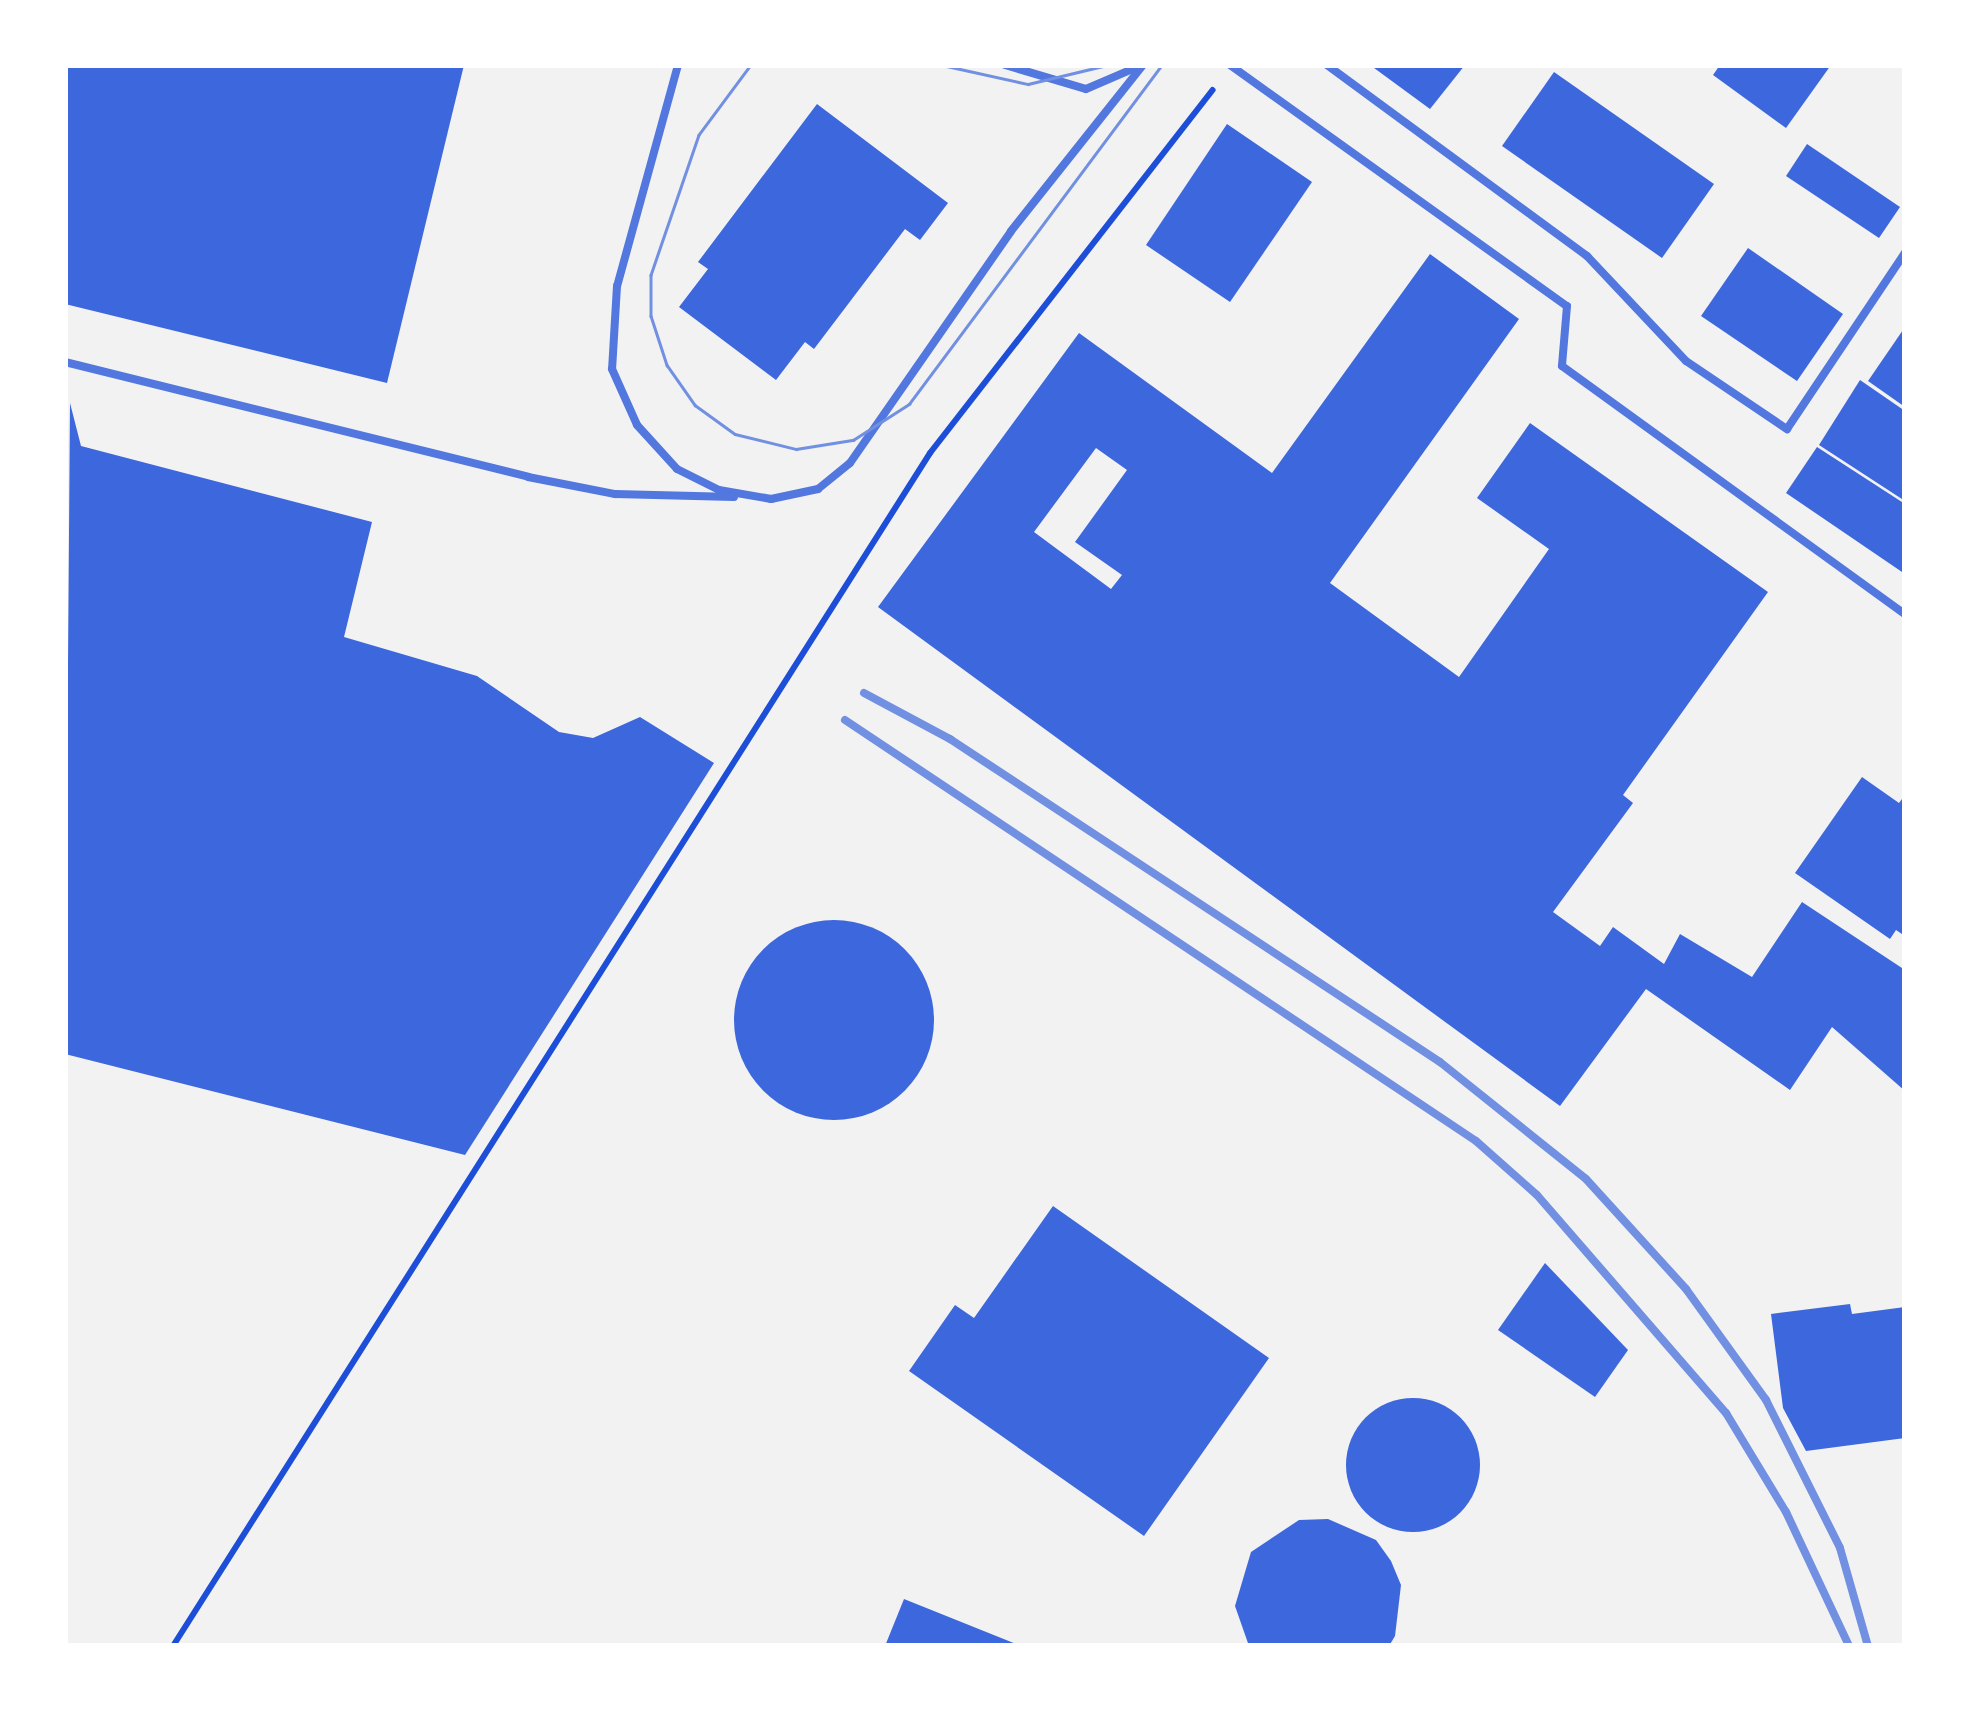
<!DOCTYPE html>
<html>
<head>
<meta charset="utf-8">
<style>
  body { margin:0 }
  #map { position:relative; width:1970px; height:1711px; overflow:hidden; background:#f2f2f2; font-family:Mulish,sans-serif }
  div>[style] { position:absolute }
  .building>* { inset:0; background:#3d67dc }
  .round { border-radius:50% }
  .path>* { height:6px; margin:-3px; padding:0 3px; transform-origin:3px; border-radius:3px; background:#1d4ed8 }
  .service>* { height:8px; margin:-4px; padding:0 4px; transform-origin:4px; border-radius:4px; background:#5277de }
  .tram>* { height:2.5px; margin:-1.25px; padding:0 1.25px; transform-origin:1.25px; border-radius:1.25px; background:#7290e2 }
  .rail>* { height:8px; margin:-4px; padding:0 4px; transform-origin:4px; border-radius:4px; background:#7290e2 }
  span { translate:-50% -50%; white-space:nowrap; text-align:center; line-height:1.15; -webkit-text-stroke:10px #fff; paint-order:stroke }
  .frame { position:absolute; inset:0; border:68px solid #fff; pointer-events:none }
</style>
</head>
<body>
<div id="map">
  <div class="building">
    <div style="clip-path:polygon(65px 65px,464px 65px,387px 383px,65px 304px)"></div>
    <div style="clip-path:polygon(1370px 65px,1465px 65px,1430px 109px)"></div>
    <div style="clip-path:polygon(1720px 65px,1831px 65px,1786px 128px,1713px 75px)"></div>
    <div style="clip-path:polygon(1554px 72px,1714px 184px,1662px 258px,1502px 146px)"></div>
    <div style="clip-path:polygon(817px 104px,948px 203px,920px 240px,905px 229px,814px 349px,805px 342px,776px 380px,679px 307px,708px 269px,698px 262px)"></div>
    <div style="clip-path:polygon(1227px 124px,1312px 182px,1230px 302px,1146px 245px)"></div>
    <div style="clip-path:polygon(1807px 144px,1900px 207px,1879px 238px,1786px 176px)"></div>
    <div style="clip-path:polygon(1748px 248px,1843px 314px,1797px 381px,1701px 316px)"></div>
    <div style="clip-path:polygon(evenodd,1430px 254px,1519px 319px,1330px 583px,1459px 677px,1549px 549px,1477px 498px,1530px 423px,1768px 592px,1623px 795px,1633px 803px,1553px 912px,1600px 946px,1613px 927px,1664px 964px,1680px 934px,1752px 977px,1802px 902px,1905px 970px,1905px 1091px,1832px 1027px,1790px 1090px,1646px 989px,1560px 1106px,878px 607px,1079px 333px,1272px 473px,1430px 254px,1096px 448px,1127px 470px,1075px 542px,1122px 575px,1111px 589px,1034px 532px,1096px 448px)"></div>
    <div style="clip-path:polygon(1905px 327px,1905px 407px,1868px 381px)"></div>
    <div style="clip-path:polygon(1860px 380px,1905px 411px,1905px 501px,1819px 445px)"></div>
    <div style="clip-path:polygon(70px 403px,81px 446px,372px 522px,344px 637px,477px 676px,559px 732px,593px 738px,640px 717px,714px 763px,465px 1155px,65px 1054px)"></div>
    <div style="clip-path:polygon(1817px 447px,1905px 504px,1905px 574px,1786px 493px)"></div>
    <div style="clip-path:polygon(1862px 777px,1899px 803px,1905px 795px,1905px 936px,1896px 930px,1890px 939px,1795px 873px)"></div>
    <div class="round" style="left:734px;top:920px;width:200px;height:200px"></div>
    <div style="clip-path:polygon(1053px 1206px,1269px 1358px,1144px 1536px,909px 1371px,955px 1305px,974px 1318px)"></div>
    <div style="clip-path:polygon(1545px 1263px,1628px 1350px,1595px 1397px,1498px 1330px)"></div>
    <div style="clip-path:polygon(1850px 1304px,1852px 1314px,1905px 1307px,1905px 1438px,1806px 1451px,1783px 1408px,1771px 1314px)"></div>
    <div class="round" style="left:1346px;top:1398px;width:134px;height:134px"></div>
    <div style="clip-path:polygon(1328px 1519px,1376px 1540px,1391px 1561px,1401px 1585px,1395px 1636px,1389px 1646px,1249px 1646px,1235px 1606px,1251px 1552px,1299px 1520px)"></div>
    <div style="clip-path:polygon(904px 1599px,1021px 1646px,885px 1646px)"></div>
  </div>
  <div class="path">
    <div style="left:173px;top:1646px;width:1413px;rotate:-57.6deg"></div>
    <div style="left:930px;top:453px;width:460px;rotate:-52.1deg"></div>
  </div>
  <div class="service">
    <div style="left:678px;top:65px;width:229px;rotate:105.4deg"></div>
    <div style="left:617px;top:286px;width:83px;rotate:93.4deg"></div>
    <div style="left:612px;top:369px;width:61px;rotate:65.9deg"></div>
    <div style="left:637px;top:425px;width:59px;rotate:47.7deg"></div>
    <div style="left:677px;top:469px;width:47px;rotate:26.6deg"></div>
    <div style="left:719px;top:490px;width:53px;rotate:9.8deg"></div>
    <div style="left:771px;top:499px;width:48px;rotate:-12deg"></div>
    <div style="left:818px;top:489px;width:41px;rotate:-39.1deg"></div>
    <div style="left:850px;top:463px;width:282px;rotate:-55.2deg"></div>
    <div style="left:1011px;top:231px;width:212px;rotate:-51.5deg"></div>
    <div style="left:1005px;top:65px;width:84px;rotate:16.5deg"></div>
    <div style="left:1086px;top:89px;width:56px;rotate:-23.3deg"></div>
    <div style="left:1230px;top:65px;width:414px;rotate:35.6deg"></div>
    <div style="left:1567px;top:306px;width:60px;rotate:94.8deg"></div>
    <div style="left:1562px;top:366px;width:423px;rotate:35.9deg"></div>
    <div style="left:1327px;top:65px;width:323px;rotate:36.3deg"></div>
    <div style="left:1587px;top:256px;width:144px;rotate:46.7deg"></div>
    <div style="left:1686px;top:361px;width:122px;rotate:34deg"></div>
    <div style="left:1787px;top:429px;width:212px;rotate:-56.2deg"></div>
    <div style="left:65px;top:362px;width:477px;rotate:13.9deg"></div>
    <div style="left:528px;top:477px;width:89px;rotate:11.1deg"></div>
    <div style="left:615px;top:494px;width:119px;rotate:1.4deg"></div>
  </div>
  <div class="tram">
    <div style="left:751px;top:65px;width:87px;rotate:126.6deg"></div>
    <div style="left:699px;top:135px;width:148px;rotate:108.9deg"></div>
    <div style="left:651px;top:275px;width:41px;rotate:90deg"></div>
    <div style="left:651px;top:316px;width:52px;rotate:71.9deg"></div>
    <div style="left:667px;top:365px;width:49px;rotate:55deg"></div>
    <div style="left:695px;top:405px;width:49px;rotate:35.9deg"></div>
    <div style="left:735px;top:434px;width:63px;rotate:13.8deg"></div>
    <div style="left:796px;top:449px;width:58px;rotate:-9deg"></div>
    <div style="left:853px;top:440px;width:67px;rotate:-32.7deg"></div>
    <div style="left:909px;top:404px;width:423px;rotate:-53.3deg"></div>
    <div style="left:942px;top:65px;width:88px;rotate:12.5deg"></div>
    <div style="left:1028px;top:84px;width:81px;rotate:-13.5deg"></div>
  </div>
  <div class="rail">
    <div style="left:864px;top:693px;width:98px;rotate:28.1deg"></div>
    <div style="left:950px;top:739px;width:587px;rotate:33.39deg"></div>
    <div style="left:1440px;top:1062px;width:187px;rotate:38.7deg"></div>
    <div style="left:1586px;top:1179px;width:149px;rotate:47.7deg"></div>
    <div style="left:1686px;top:1289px;width:137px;rotate:54.2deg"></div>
    <div style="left:1766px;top:1400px;width:165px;rotate:63.4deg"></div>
    <div style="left:1840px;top:1548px;width:102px;rotate:74.1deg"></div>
    <div style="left:845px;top:720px;width:759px;rotate:33.71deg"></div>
    <div style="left:1476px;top:1141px;width:81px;rotate:41.5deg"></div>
    <div style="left:1537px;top:1195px;width:289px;rotate:49.1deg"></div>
    <div style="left:1726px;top:1413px;width:116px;rotate:58.8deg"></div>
    <div style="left:1786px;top:1512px;width:148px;rotate:64.8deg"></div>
  </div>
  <div class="frame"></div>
</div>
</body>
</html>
